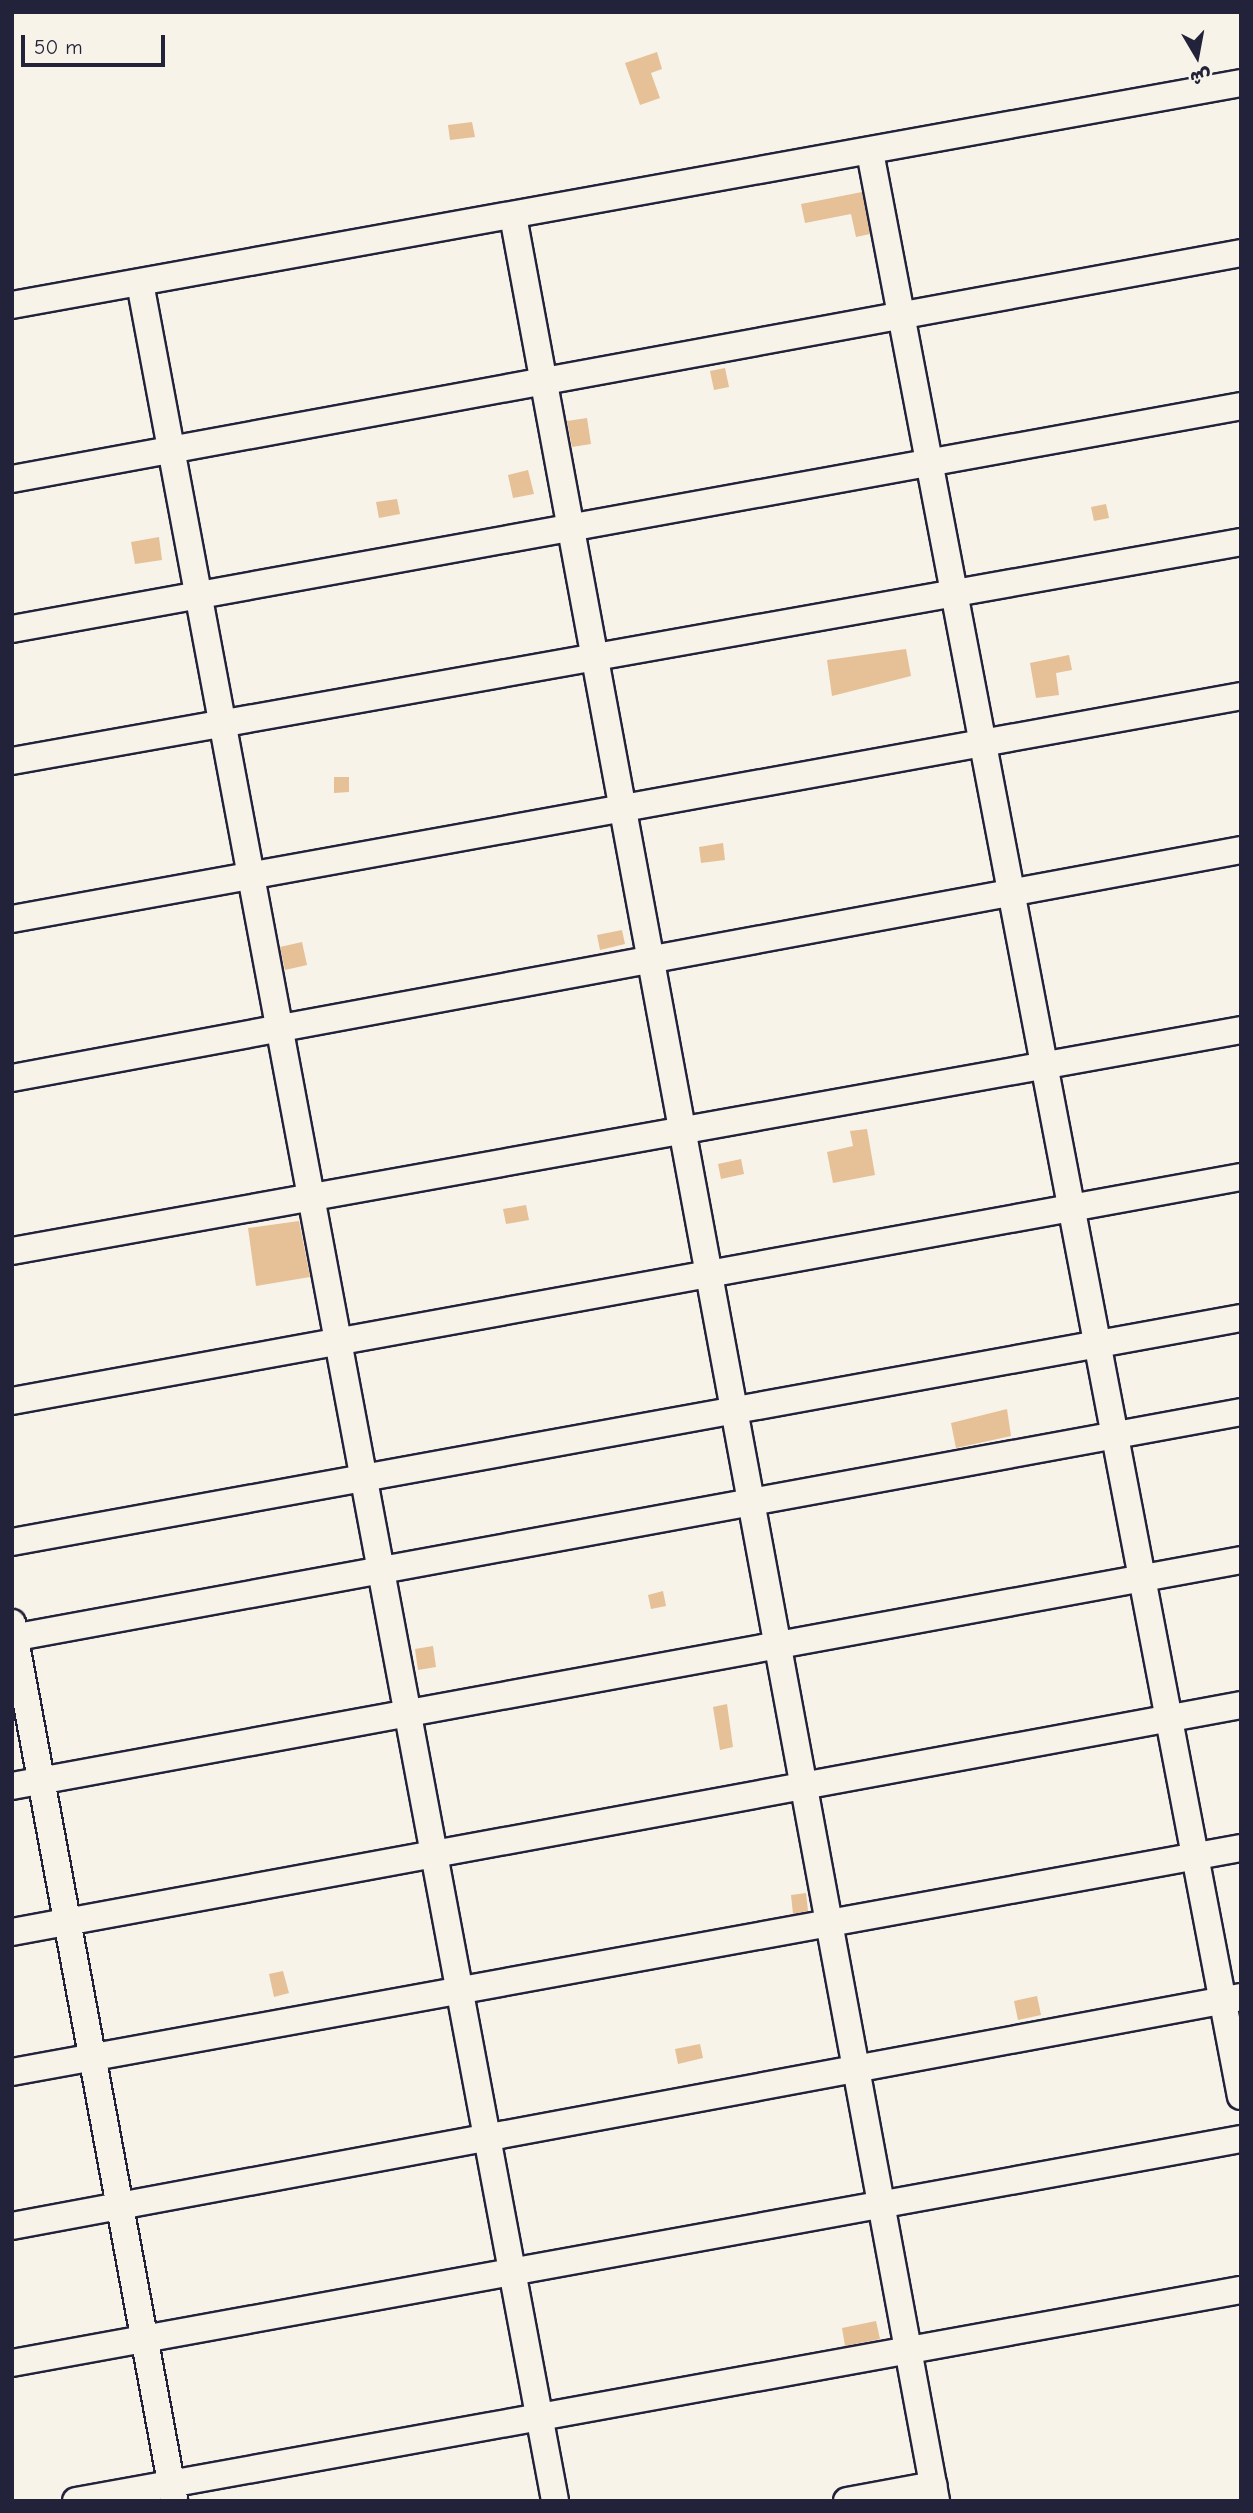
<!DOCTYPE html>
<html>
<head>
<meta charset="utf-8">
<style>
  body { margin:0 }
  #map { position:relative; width:1253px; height:2513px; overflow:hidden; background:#f7f3e8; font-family:"Comic Neue","Playpen Sans Arabic",sans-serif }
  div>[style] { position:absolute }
  .building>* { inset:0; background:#e6c097 }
  .roads { filter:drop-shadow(2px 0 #22223b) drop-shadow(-2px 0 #22223b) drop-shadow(0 2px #22223b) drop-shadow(0 -2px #22223b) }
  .minor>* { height:26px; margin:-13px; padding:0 13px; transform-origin:13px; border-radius:13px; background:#f7f3e8 }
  span { translate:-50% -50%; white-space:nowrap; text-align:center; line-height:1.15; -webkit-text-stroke:5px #f7f3e8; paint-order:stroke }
  .frame { position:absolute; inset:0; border:14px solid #22223b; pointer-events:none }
  .north { position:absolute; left:1162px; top:21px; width:70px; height:70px; -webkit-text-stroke:5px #f7f3e8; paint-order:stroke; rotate:170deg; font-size:19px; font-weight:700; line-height:28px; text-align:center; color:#22223b }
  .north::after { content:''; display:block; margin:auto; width:24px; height:32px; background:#22223b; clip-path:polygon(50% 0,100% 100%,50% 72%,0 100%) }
  .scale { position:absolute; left:21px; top:35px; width:144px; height:32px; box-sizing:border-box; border:4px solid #22223b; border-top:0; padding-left:9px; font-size:21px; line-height:24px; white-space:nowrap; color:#22223b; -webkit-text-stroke:5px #f7f3e8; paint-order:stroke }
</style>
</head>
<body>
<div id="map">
  <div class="building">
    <div style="clip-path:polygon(657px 52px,662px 69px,651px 73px,660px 98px,640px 105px,625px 63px)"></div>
    <div style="clip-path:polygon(472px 122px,475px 137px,450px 140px,448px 125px)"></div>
    <div style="clip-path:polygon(862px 192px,870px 234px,856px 237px,851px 214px,805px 223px,801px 204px)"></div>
    <div style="clip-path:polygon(725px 368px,729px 387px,714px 390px,710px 371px)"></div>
    <div style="clip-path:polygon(587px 418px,591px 444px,572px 447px,567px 421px)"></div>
    <div style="clip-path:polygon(528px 470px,534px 494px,513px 498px,508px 475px)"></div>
    <div style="clip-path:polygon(397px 499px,400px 514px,379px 518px,376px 502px)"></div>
    <div style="clip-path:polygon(1106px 504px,1109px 518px,1094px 521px,1091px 507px)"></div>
    <div style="clip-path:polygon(159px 537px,162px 560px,135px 564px,131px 542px)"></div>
    <div style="clip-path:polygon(906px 649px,911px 676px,832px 696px,827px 660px)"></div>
    <div style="clip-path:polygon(1069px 655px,1072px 670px,1056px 673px,1059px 695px,1036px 698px,1030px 663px)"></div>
    <div style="clip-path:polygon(334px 777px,349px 777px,349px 792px,334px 793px)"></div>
    <div style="clip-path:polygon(723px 843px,725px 860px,701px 863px,699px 847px)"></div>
    <div style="clip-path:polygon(622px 930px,625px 944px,600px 950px,597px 935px)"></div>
    <div style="clip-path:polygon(302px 942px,307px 965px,285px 970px,280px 947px)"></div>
    <div style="clip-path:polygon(867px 1129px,875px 1175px,833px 1183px,827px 1152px,853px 1146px,850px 1131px)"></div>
    <div style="clip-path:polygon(741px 1159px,744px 1174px,721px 1179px,718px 1164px)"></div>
    <div style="clip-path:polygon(526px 1205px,529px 1220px,506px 1224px,503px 1209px)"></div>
    <div style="clip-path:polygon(299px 1221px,310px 1277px,256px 1286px,248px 1228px)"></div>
    <div style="clip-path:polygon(1007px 1409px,1011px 1436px,956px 1448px,951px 1423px)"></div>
    <div style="clip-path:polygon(663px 1591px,666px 1606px,651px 1609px,648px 1595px)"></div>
    <div style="clip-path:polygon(433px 1646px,436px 1667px,418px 1670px,415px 1649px)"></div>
    <div style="clip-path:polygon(727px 1704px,733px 1747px,720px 1750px,713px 1707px)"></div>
    <div style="clip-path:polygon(806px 1893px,808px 1911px,793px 1914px,791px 1895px)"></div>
    <div style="clip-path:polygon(283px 1971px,289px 1993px,274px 1997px,269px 1974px)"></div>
    <div style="clip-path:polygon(1037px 1996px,1041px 2015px,1018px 2020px,1014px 2001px)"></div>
    <div style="clip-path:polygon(700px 2044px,703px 2058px,678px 2064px,675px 2049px)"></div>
    <div style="clip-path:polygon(876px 2321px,880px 2339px,845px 2346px,842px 2328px)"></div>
  </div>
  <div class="roads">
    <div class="minor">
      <div style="left:870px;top:152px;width:1979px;rotate:79.2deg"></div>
      <div style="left:513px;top:216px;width:2324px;rotate:79.51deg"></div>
      <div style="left:140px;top:283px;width:2256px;rotate:79.4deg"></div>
      <div style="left:12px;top:305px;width:1249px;rotate:-10.24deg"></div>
      <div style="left:12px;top:479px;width:1250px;rotate:-10.42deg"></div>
      <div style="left:12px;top:629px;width:1249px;rotate:-10.28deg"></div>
      <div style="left:12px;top:761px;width:1248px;rotate:-10.1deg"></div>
      <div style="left:12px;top:919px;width:1249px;rotate:-10.28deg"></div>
      <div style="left:12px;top:1078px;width:1250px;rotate:-10.51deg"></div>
      <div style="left:12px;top:1251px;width:1249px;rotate:-10.19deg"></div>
      <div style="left:12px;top:1401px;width:1249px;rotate:-10.33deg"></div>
      <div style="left:12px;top:1542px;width:1249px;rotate:-10.33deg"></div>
      <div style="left:12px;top:1623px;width:891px;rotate:79.52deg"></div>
      <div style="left:12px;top:1638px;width:1250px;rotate:-10.42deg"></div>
      <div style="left:12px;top:1786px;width:1250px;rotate:-10.42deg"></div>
      <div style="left:12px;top:1932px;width:1250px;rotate:-10.46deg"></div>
      <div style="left:12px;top:2072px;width:1249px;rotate:-10.33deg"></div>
      <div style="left:12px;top:2226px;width:1250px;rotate:-10.55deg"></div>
      <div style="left:12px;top:2363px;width:1249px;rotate:-10.33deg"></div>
      <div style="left:76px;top:2501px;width:1184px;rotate:-10.27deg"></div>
      <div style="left:847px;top:2501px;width:88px;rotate:-10.4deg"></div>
    </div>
  </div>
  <div class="frame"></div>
  <div class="north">ش</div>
  <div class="scale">50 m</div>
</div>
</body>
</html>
